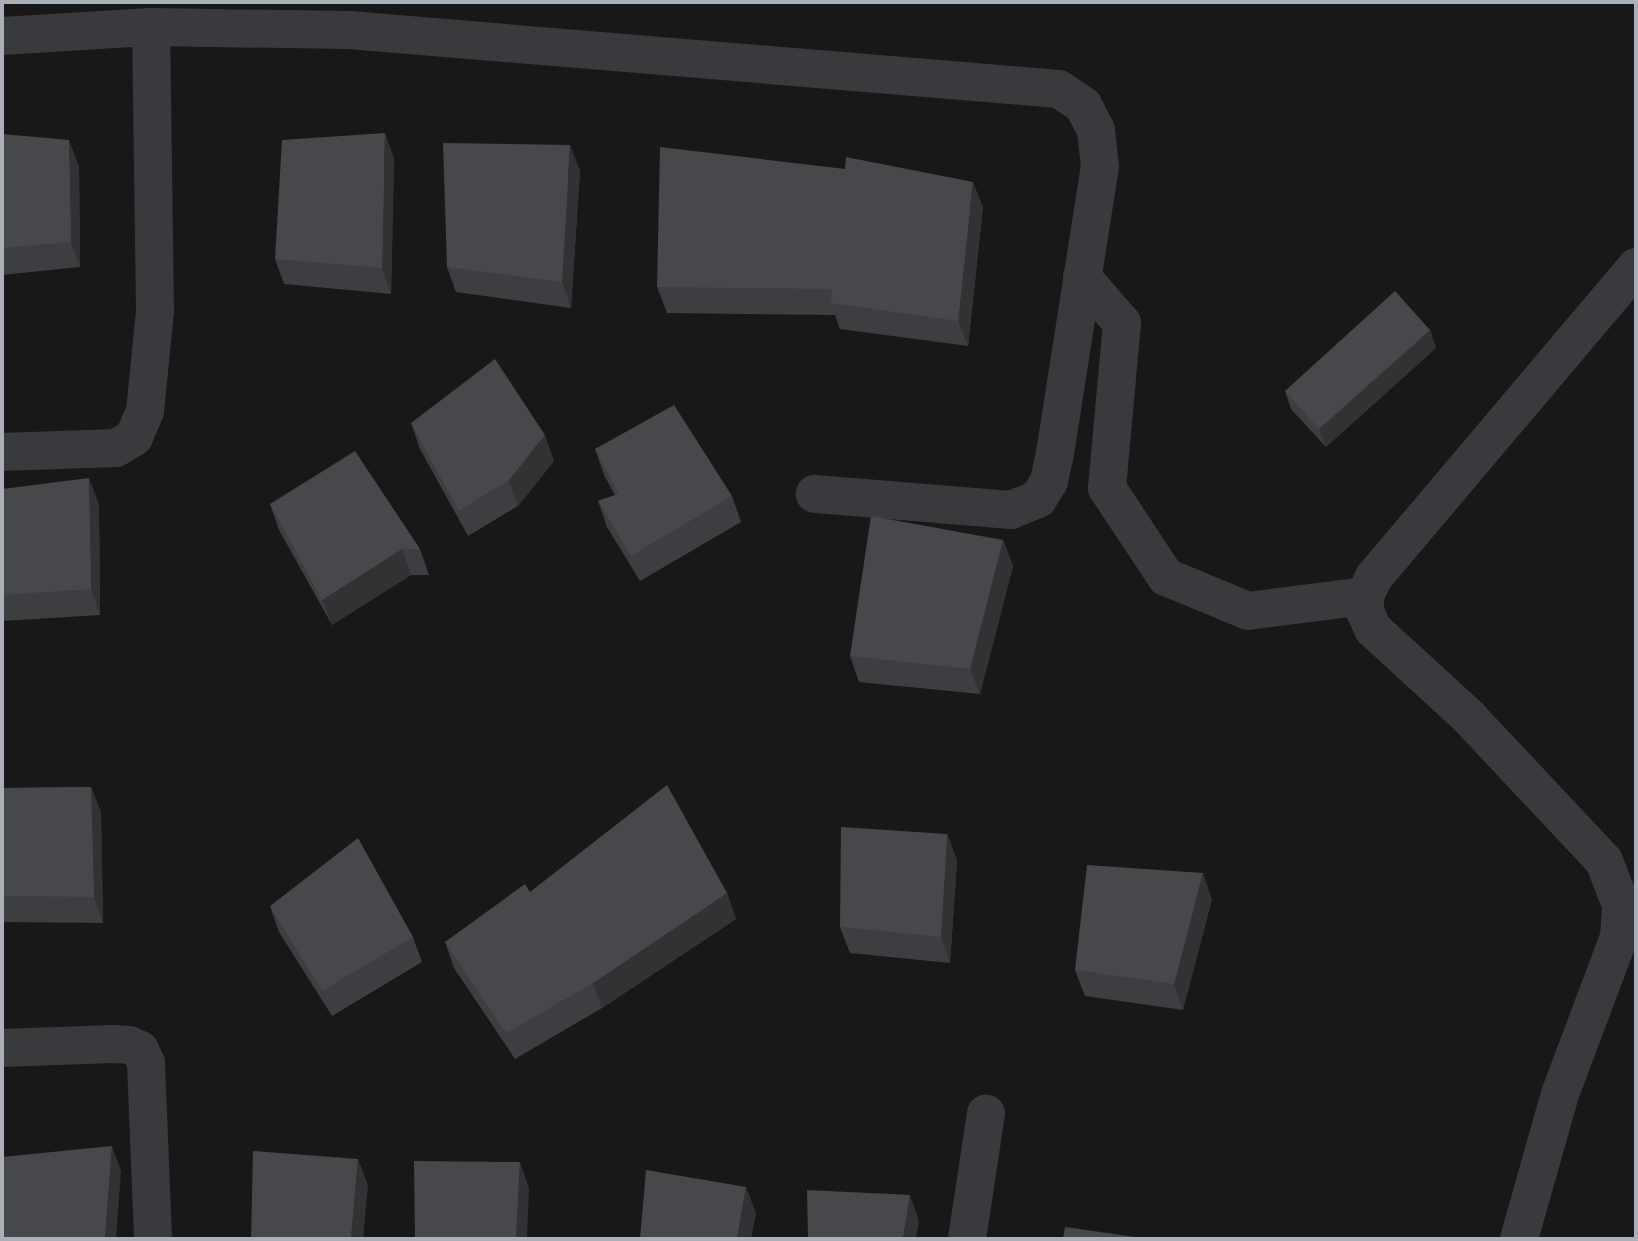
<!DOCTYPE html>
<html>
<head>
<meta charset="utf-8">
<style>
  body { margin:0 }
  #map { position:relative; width:1638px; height:1241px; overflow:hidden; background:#181819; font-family:Cabin,sans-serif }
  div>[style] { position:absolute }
  .minor>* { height:38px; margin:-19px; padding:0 19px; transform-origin:19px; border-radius:19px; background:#393a3e }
  .wall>* { inset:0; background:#3d3e41 }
  .shaded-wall>* { inset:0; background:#323235 }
  .building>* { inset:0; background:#47484c }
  span { translate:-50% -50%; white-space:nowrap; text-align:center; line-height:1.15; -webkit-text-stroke:5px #131314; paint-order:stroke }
  .frame { position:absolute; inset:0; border:4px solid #abb0b8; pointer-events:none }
</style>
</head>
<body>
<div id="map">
  <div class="minor">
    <div style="left:2px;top:36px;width:149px;rotate:-3.5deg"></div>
    <div style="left:151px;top:27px;width:198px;rotate:0.9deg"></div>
    <div style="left:349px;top:30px;width:712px;rotate:4.75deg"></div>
    <div style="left:1059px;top:89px;width:29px;rotate:34deg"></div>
    <div style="left:1083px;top:105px;width:28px;rotate:63deg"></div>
    <div style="left:1096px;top:130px;width:36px;rotate:84deg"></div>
    <div style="left:1100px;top:166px;width:291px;rotate:98.9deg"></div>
    <div style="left:1055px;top:453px;width:29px;rotate:102deg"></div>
    <div style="left:1049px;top:481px;width:21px;rotate:121deg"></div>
    <div style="left:1038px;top:499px;width:29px;rotate:158deg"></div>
    <div style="left:1011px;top:510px;width:197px;rotate:-175.3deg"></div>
    <div style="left:1082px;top:277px;width:61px;rotate:49deg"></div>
    <div style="left:1122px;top:323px;width:166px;rotate:95.2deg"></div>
    <div style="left:1107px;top:488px;width:107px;rotate:56.5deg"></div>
    <div style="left:1166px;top:577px;width:89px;rotate:22.5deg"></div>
    <div style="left:1248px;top:611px;width:118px;rotate:-7.3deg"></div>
    <div style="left:2px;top:452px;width:114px;rotate:-2deg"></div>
    <div style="left:116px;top:448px;width:21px;rotate:-31deg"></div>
    <div style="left:134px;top:437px;width:28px;rotate:-67deg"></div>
    <div style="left:145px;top:411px;width:101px;rotate:-84.3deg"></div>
    <div style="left:155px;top:310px;width:283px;rotate:-90.8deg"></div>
    <div style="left:2px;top:1048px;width:110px;rotate:-2.1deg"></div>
    <div style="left:112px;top:1044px;width:17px;rotate:3deg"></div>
    <div style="left:129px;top:1045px;width:12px;rotate:24deg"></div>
    <div style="left:140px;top:1050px;width:14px;rotate:65deg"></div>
    <div style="left:146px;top:1063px;width:176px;rotate:87.7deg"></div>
    <div style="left:967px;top:1239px;width:127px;rotate:-81.4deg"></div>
    <div style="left:1519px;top:1239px;width:151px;rotate:-74.2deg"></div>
    <div style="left:1560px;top:1094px;width:168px;rotate:-69.4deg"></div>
    <div style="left:1619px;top:937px;width:32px;rotate:-86deg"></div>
    <div style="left:1621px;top:905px;width:47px;rotate:-111.1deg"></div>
    <div style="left:1604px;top:861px;width:197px;rotate:-133.2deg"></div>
    <div style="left:1469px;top:717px;width:130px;rotate:-137.5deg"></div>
    <div style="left:1373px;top:629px;width:20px;rotate:-114deg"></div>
    <div style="left:1365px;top:611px;width:15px;rotate:-90deg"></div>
    <div style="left:1365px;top:596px;width:21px;rotate:-65deg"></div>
    <div style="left:1374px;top:577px;width:406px;rotate:-49.8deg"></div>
  </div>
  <div class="wall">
    <div style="clip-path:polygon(2px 134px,79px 166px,80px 267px,2px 275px)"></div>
    <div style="clip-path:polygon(394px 158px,391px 294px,284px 284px,275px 259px)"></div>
    <div style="clip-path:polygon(580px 170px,571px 308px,456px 292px,447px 267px)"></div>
    <div style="clip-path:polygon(983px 207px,968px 346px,840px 329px,835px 315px,667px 313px,657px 287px)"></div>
    <div style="clip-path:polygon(1430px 330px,1436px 348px,1326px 447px,1291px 409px,1285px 391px)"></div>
    <div style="clip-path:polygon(411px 423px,554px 461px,518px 506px,468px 536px,420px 449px)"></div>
    <div style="clip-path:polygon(595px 449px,732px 496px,741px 522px,640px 581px,607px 527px,598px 501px,615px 495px,604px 475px)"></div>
    <div style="clip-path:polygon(2px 489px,99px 504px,100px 615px,2px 621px)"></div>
    <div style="clip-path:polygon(270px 504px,420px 549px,429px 575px,411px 575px,332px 625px,279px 530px)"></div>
    <div style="clip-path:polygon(1003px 540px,1013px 566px,980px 694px,859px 682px,850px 656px)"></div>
    <div style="clip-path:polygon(91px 787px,101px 813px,103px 923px,3px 922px,2px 919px,2px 788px)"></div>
    <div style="clip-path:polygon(947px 834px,957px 860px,950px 963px,850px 953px,840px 927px)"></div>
    <div style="clip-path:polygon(530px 892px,727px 893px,736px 919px,602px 1008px,515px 1059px,454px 968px,445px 942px)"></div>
    <div style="clip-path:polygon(1212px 899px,1183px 1010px,1085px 996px,1075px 970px)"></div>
    <div style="clip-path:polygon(270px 906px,413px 937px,422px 962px,332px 1016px,279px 932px)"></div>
  </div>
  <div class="shaded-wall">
    <div style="clip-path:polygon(385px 133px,394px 158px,391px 294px,382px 268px)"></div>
    <div style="clip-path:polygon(69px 140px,79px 166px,80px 267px,71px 242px)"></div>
    <div style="clip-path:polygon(570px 145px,580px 170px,571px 308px,562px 282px)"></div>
    <div style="clip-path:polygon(973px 182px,983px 207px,968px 346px,958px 321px)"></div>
    <div style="clip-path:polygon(1430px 330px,1436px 348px,1326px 447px,1319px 429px)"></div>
    <div style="clip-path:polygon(545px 435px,554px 461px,518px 506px,509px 480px)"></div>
    <div style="clip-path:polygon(89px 478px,99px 504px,100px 615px,91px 589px)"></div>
    <div style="clip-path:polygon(1003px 540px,1013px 566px,980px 694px,970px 669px)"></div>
    <div style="clip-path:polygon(402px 549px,411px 575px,332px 625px,322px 600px)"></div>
    <div style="clip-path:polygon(91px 787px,101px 813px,103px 923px,94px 897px)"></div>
    <div style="clip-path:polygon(947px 834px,957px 860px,950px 963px,941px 937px)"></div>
    <div style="clip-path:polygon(1203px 873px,1212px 899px,1183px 1010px,1174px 984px)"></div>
    <div style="clip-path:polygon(727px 893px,736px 919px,602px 1008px,593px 983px)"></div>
    <div style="clip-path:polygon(112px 1146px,121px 1171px,116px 1239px,105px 1239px)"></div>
    <div style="clip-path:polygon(358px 1159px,368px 1185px,363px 1239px,351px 1239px)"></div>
    <div style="clip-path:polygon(520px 1162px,529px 1188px,527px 1239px,516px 1239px)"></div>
    <div style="clip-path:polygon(746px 1187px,756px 1213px,751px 1239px,737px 1239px)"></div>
    <div style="clip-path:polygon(910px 1195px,919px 1221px,916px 1239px,903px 1239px)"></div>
  </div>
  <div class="building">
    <div style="clip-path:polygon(385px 133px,382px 268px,275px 259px,282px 140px)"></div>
    <div style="clip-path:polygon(2px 134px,69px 140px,71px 242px,2px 248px)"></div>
    <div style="clip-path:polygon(443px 143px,570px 145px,562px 282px,447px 267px)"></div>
    <div style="clip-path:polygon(660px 147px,845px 169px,846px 157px,973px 182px,958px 321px,831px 303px,832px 289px,657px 287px)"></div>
    <div style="clip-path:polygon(1395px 291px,1430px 330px,1319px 429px,1285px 391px)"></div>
    <div style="clip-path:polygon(495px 359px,545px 435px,509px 480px,459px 511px,411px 423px)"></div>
    <div style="clip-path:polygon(674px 405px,732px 496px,631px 556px,598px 501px,619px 494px,595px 449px)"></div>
    <div style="clip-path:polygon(355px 451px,420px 549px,402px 549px,322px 600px,270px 504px)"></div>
    <div style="clip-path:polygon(89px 478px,91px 589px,2px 595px,2px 489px)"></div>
    <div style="clip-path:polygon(871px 516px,1003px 540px,970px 669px,850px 656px)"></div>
    <div style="clip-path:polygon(667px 785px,727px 893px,593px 983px,506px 1033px,445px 942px,525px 884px,530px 892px)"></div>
    <div style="clip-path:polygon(91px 787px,94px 897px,2px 896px,2px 788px)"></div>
    <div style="clip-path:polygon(841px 827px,947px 834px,941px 937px,840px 927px)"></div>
    <div style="clip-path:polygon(358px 838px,413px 937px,322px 991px,270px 906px)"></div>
    <div style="clip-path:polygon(1087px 865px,1203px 873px,1174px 984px,1075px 970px)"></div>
    <div style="clip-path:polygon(112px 1146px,105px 1239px,2px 1239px,2px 1157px)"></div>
    <div style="clip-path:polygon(253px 1151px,358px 1159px,351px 1239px,251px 1239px)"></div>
    <div style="clip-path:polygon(414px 1161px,520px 1162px,516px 1239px,415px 1239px)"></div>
    <div style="clip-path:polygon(646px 1170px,746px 1187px,737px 1239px,640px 1239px)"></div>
    <div style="clip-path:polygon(807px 1190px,910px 1195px,903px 1239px,808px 1239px)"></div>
    <div style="clip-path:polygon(1065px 1227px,1149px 1239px,1063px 1239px)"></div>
  </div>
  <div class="frame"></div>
</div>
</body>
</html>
